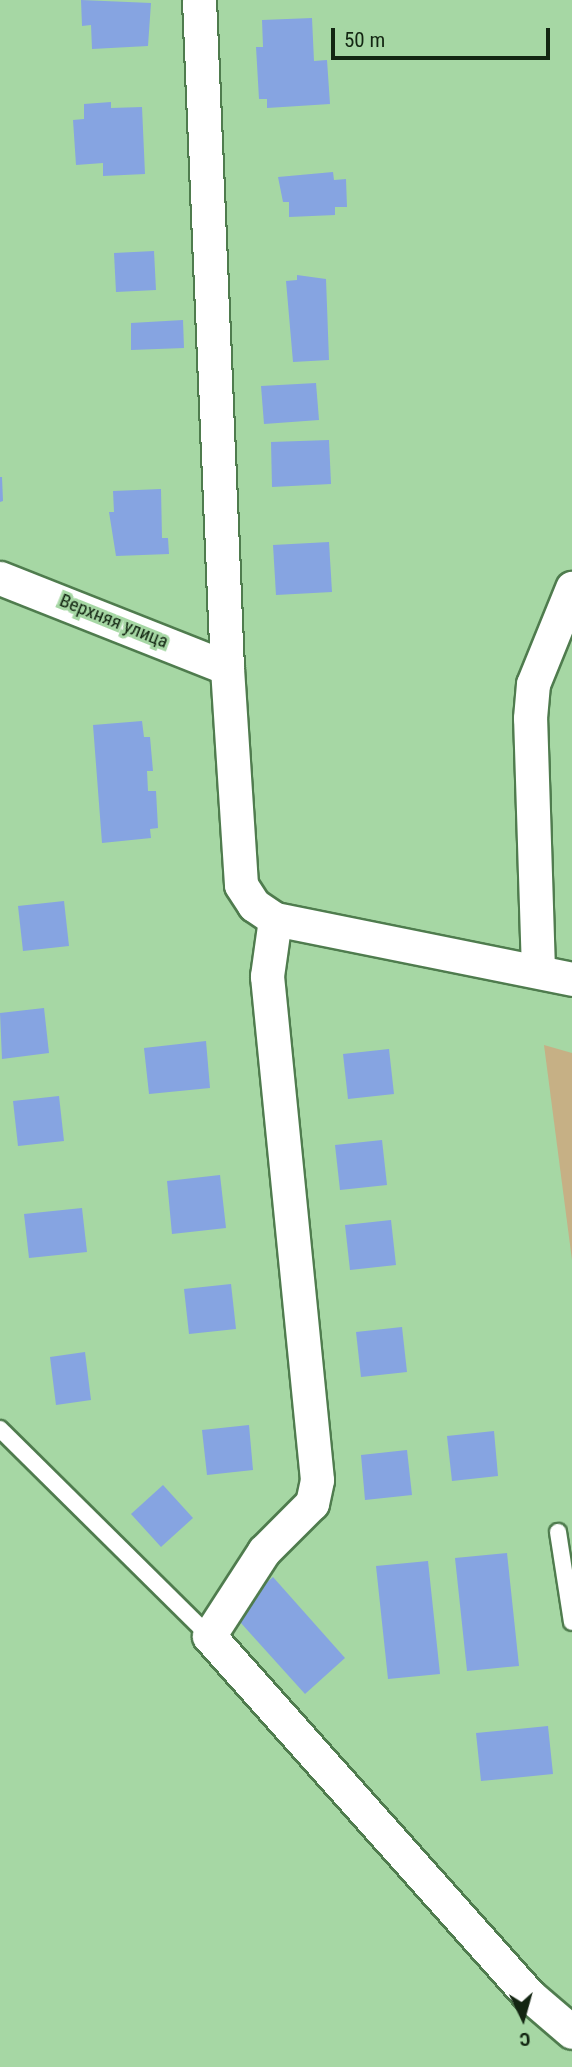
<!DOCTYPE html>
<html>
<head>
<meta charset="utf-8">
<style>
  body { margin:0 }
  #map { position:relative; width:572px; height:2067px; overflow:hidden; background:#a6d7a4; font-family:"Roboto Condensed",sans-serif }
  div>[style] { position:absolute }
  .green>* { inset:0; background:#c6b085 }
  .building>* { inset:0; background:#86a4e1 }
  .roads { filter:drop-shadow(2px 0 #4f7c4e) drop-shadow(-2px 0 #4f7c4e) drop-shadow(0 2px #4f7c4e) drop-shadow(0 -2px #4f7c4e) }
  .lane>* { height:16px; margin:-8px; padding:0 8px; transform-origin:8px; border-radius:8px; background:#fff }
  .street>* { height:33px; margin:-16.5px; padding:0 16.5px; transform-origin:16.5px; border-radius:16.5px; background:#fff }
  span { translate:-50% -50%; white-space:nowrap; text-align:center; line-height:1.15; -webkit-text-stroke:6px #a6d7a4; paint-order:stroke }
  .street-label { font-size:19px; color:#132612 }
  .north { position:absolute; left:488px; top:1983px; width:70px; height:70px; -webkit-text-stroke:5px #a6d7a4; paint-order:stroke; rotate:175deg; font-size:19px; font-weight:700; line-height:28px; text-align:center; color:#132612 }
  .north::after { content:''; display:block; margin:auto; width:24px; height:32px; background:#132612; clip-path:polygon(50% 0,100% 100%,50% 72%,0 100%) }
  .scale { position:absolute; left:331px; top:28px; width:219px; height:32px; box-sizing:border-box; border:4px solid #132612; border-top:0; padding-left:9px; font-size:21px; line-height:24px; white-space:nowrap; color:#132612; -webkit-text-stroke:5px #a6d7a4; paint-order:stroke }
</style>
</head>
<body>
<div id="map">
  <div class="green">
    <div style="clip-path:polygon(544px 1045px,572px 1053px,572px 1260px)"></div>
  </div>
  <div class="building">
    <div style="clip-path:polygon(81px 0,151px 3px,148px 46px,92px 49px,91px 25px,82px 26px)"></div>
    <div style="clip-path:polygon(312px 18px,314px 61px,327px 60px,330px 104px,267px 108px,267px 99px,259px 99px,256px 47px,263px 47px,262px 20px)"></div>
    <div style="clip-path:polygon(111px 102px,111px 108px,142px 107px,145px 174px,103px 176px,103px 163px,76px 165px,73px 120px,84px 119px,84px 104px)"></div>
    <div style="clip-path:polygon(333px 172px,334px 180px,346px 179px,347px 207px,335px 207px,335px 215px,289px 217px,289px 202px,283px 202px,278px 177px)"></div>
    <div style="clip-path:polygon(154px 251px,156px 290px,116px 292px,114px 253px)"></div>
    <div style="clip-path:polygon(297px 275px,326px 279px,329px 360px,293px 362px,286px 281px,297px 280px)"></div>
    <div style="clip-path:polygon(183px 320px,184px 348px,131px 350px,131px 323px)"></div>
    <div style="clip-path:polygon(316px 383px,319px 420px,264px 424px,261px 386px)"></div>
    <div style="clip-path:polygon(329px 440px,331px 484px,272px 487px,271px 442px)"></div>
    <div style="clip-path:polygon(0 477px,2px 477px,3px 501px,0 502px)"></div>
    <div style="clip-path:polygon(161px 489px,162px 538px,168px 538px,169px 554px,116px 556px,109px 512px,114px 512px,113px 491px)"></div>
    <div style="clip-path:polygon(329px 542px,332px 592px,276px 595px,273px 545px)"></div>
    <div style="clip-path:polygon(142px 721px,144px 737px,150px 737px,153px 771px,147px 771px,148px 791px,156px 791px,158px 828px,150px 829px,151px 838px,102px 843px,93px 725px)"></div>
    <div style="clip-path:polygon(64px 901px,69px 946px,23px 951px,18px 906px)"></div>
    <div style="clip-path:polygon(44px 1008px,49px 1053px,2px 1059px,0 1013px)"></div>
    <div style="clip-path:polygon(206px 1041px,210px 1088px,149px 1094px,144px 1048px)"></div>
    <div style="clip-path:polygon(389px 1049px,394px 1094px,348px 1099px,343px 1054px)"></div>
    <div style="clip-path:polygon(59px 1096px,64px 1141px,18px 1146px,13px 1101px)"></div>
    <div style="clip-path:polygon(382px 1140px,387px 1185px,340px 1190px,335px 1145px)"></div>
    <div style="clip-path:polygon(220px 1175px,226px 1228px,172px 1234px,167px 1181px)"></div>
    <div style="clip-path:polygon(82px 1208px,87px 1252px,29px 1258px,24px 1214px)"></div>
    <div style="clip-path:polygon(391px 1220px,396px 1265px,350px 1270px,345px 1225px)"></div>
    <div style="clip-path:polygon(231px 1284px,236px 1329px,189px 1334px,184px 1289px)"></div>
    <div style="clip-path:polygon(402px 1327px,407px 1372px,361px 1377px,356px 1332px)"></div>
    <div style="clip-path:polygon(85px 1352px,91px 1400px,56px 1405px,50px 1357px)"></div>
    <div style="clip-path:polygon(249px 1425px,253px 1470px,207px 1475px,202px 1430px)"></div>
    <div style="clip-path:polygon(494px 1431px,498px 1476px,452px 1481px,447px 1436px)"></div>
    <div style="clip-path:polygon(407px 1450px,412px 1495px,365px 1500px,361px 1455px)"></div>
    <div style="clip-path:polygon(163px 1485px,193px 1518px,161px 1547px,131px 1514px)"></div>
    <div style="clip-path:polygon(507px 1553px,519px 1666px,467px 1671px,455px 1558px)"></div>
    <div style="clip-path:polygon(428px 1561px,440px 1674px,388px 1679px,376px 1566px)"></div>
    <div style="clip-path:polygon(273px 1577px,345px 1658px,305px 1694px,232px 1613px)"></div>
    <div style="clip-path:polygon(548px 1726px,553px 1774px,481px 1781px,476px 1733px)"></div>
  </div>
  <div class="roads">
    <div class="lane">
      <div style="left:0;top:1429px;width:294px;rotate:44.7deg"></div>
      <div style="left:558px;top:1532px;width:91px;rotate:81.2deg"></div>
    </div>
    <div class="street">
      <div style="left:199px;top:0;width:669px;rotate:87.6deg"></div>
      <div style="left:227px;top:668px;width:217px;rotate:86.3deg"></div>
      <div style="left:241px;top:885px;width:24px;rotate:57deg"></div>
      <div style="left:254px;top:905px;width:25px;rotate:34deg"></div>
      <div style="left:275px;top:919px;width:303px;rotate:11.4deg"></div>
      <div style="left:0;top:578px;width:244px;rotate:21.6deg"></div>
      <div style="left:275px;top:919px;width:58px;rotate:98deg"></div>
      <div style="left:267px;top:976px;width:506px;rotate:84.33deg"></div>
      <div style="left:317px;top:1480px;width:24px;rotate:102deg"></div>
      <div style="left:312px;top:1503px;width:68px;rotate:135deg"></div>
      <div style="left:264px;top:1551px;width:101px;rotate:122.9deg"></div>
      <div style="left:209px;top:1636px;width:482px;rotate:48.3deg"></div>
      <div style="left:530px;top:1996px;width:55px;rotate:40.6deg"></div>
      <div style="left:538px;top:970px;width:252px;rotate:-91.8deg"></div>
      <div style="left:530px;top:718px;width:34px;rotate:-85deg"></div>
      <div style="left:533px;top:684px;width:104px;rotate:-67.9deg"></div>
    </div>
  </div>
  <div class="street-label">
    <span style="left:114px;top:621px;rotate:22deg">Верхняя улица</span>
  </div>
  <div class="north">С</div>
  <div class="scale">50 m</div>
</div>
</body>
</html>
